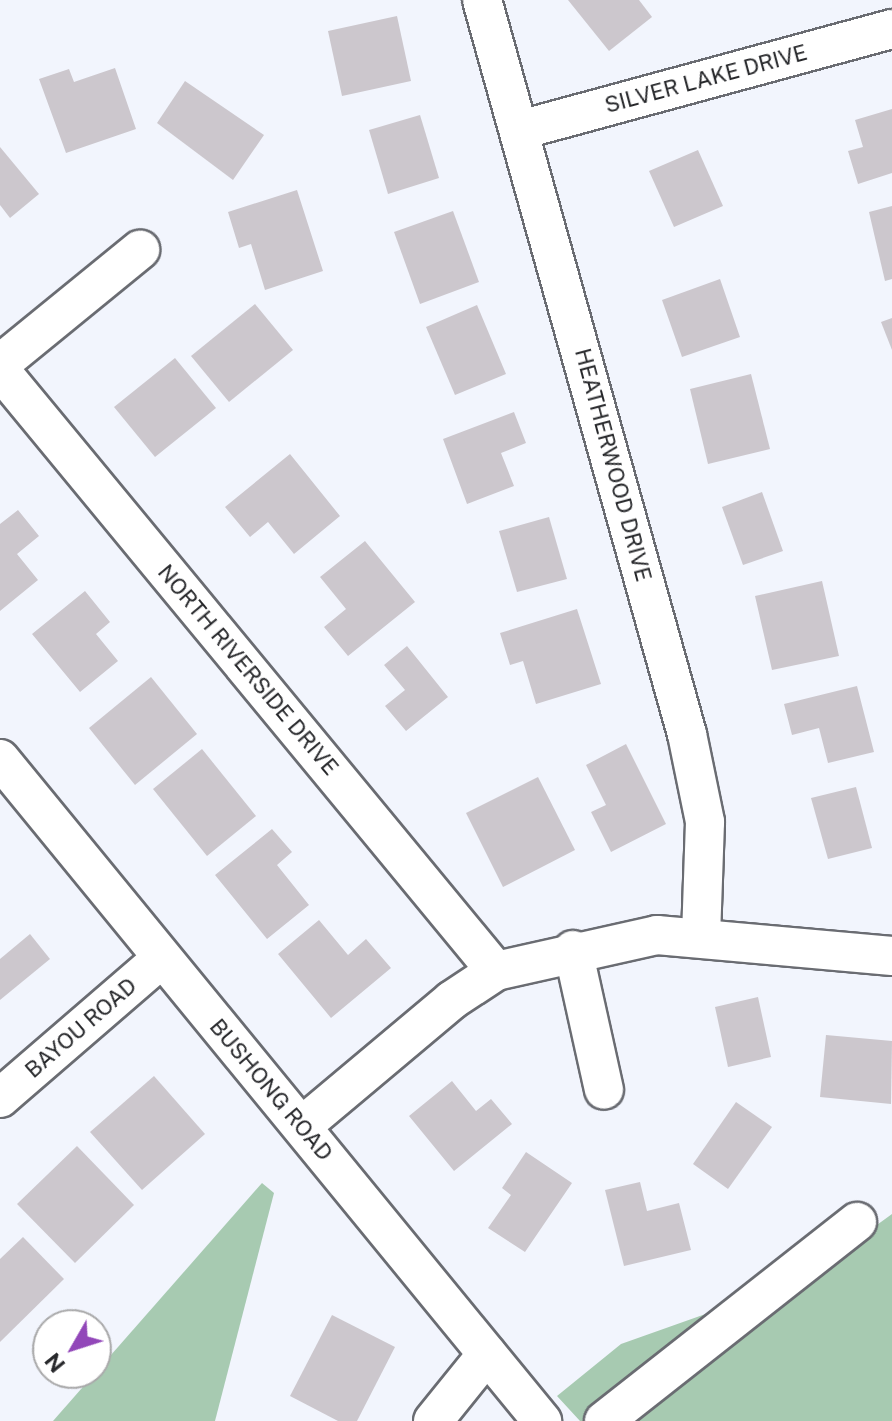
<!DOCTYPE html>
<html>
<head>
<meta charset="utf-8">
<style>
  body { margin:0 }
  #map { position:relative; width:892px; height:1421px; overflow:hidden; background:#f2f5fd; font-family:"Public Sans",sans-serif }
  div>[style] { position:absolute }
  .forest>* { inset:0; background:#a7cab1 }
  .building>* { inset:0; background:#ccc7cd }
  .roads { filter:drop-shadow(2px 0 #6a6c72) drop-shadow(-2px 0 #6a6c72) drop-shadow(0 2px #6a6c72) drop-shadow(0 -2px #6a6c72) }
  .minor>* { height:38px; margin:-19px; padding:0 19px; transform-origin:19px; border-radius:19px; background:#fff }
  span { translate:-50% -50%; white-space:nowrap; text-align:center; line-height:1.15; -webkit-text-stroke:6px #fff; paint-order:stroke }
  .street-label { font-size:22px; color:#27282b }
  .north { position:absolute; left:32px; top:1309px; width:80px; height:80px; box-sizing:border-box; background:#fff; border:2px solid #a9a9aa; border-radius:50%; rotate:231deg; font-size:22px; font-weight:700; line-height:32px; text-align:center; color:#27282b }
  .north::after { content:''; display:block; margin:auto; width:28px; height:36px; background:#9247b9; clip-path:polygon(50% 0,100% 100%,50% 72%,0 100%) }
</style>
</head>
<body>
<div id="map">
  <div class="forest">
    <div style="clip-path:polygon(262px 1183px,274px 1193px,215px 1421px,53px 1421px)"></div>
    <div style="clip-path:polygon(892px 1214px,892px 1421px,580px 1421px,557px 1396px,621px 1344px,801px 1280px)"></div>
  </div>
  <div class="building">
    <div style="clip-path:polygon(568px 0,639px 0,652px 17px,609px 51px)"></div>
    <div style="clip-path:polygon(397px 16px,411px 81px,342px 96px,328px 31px)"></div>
    <div style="clip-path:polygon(115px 68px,136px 129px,66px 153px,39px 79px,69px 69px,74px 82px)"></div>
    <div style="clip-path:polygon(185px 81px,264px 135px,233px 180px,157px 123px)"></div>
    <div style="clip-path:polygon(892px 109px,892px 173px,858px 184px,848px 151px,863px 147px,855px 120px)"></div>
    <div style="clip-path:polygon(420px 115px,439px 178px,388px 194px,369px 130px)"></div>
    <div style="clip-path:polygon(0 147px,39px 194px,10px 218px,0 205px)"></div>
    <div style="clip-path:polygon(698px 150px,723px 206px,674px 227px,649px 171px)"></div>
    <div style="clip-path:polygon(297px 190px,323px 271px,265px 290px,251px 244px,239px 248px,228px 212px)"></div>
    <div style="clip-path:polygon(892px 206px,892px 279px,885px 281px,869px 212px)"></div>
    <div style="clip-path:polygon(453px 211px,479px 282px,420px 304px,394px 232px)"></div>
    <div style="clip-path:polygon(720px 279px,740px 337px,682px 357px,662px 300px)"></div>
    <div style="clip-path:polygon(255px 304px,293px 350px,229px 402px,191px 356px)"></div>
    <div style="clip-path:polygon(477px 305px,506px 374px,455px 395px,426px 327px)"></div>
    <div style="clip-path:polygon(892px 318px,892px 350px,881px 322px)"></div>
    <div style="clip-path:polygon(175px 358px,216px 408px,155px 457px,114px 407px)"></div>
    <div style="clip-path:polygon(751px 374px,770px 449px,708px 464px,690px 389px)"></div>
    <div style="clip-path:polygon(514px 412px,526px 443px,501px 453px,514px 486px,467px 504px,443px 439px)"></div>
    <div style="clip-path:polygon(290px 454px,340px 516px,294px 554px,268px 522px,250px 537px,225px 507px)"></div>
    <div style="clip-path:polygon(762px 492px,783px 551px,743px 565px,722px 507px)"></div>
    <div style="clip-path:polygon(18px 510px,39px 536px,17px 554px,38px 580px,0 611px,0 524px)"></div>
    <div style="clip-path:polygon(549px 517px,567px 579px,517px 592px,499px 531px)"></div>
    <div style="clip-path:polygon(365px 541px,415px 602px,348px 656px,324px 627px,346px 609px,320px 577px)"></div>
    <div style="clip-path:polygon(822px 581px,839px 656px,772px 670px,755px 596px)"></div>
    <div style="clip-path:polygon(85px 591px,110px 622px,96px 634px,118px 661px,80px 692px,32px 634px)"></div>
    <div style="clip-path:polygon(577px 609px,601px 684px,536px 704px,523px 661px,510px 665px,500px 633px)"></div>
    <div style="clip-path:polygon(407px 646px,448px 697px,406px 731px,385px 706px,405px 690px,384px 665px)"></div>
    <div style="clip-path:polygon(151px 677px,197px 734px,135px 785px,89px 728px)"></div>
    <div style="clip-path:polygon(857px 686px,874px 752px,828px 763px,819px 728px,792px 735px,784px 704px)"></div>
    <div style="clip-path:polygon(626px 744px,666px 824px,611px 852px,591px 812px,606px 805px,586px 765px)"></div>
    <div style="clip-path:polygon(202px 749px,256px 816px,207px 856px,153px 789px)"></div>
    <div style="clip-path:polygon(538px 777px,575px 850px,503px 887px,466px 813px)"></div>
    <div style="clip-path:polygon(856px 787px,872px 848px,828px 859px,811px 798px)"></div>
    <div style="clip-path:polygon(272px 829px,292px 852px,277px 865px,309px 905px,267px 939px,215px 875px)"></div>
    <div style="clip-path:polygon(319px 920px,348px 955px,366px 939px,391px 968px,331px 1018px,278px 954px)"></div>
    <div style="clip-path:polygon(30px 934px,50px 959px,0 1000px,0 959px)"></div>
    <div style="clip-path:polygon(758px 997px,771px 1057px,728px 1067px,715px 1007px)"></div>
    <div style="clip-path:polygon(826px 1035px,892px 1041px,891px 1104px,820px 1097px)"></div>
    <div style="clip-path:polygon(154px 1076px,205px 1134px,142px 1190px,90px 1132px)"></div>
    <div style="clip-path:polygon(452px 1081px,476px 1111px,491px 1099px,512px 1124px,454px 1171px,409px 1116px)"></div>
    <div style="clip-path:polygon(736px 1102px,772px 1127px,728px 1189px,693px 1164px)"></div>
    <div style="clip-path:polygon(77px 1146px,134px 1205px,75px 1263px,17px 1204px)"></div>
    <div style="clip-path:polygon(526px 1152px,572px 1183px,525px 1252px,488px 1228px,511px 1195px,502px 1188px)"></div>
    <div style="clip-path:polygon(640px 1182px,647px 1211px,679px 1203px,691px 1250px,624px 1266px,605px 1190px)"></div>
    <div style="clip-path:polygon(23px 1237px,64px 1279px,0 1342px,0 1259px)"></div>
    <div style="clip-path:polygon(332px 1315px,395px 1347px,357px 1421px,338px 1421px,290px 1396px)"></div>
  </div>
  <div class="roads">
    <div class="minor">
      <div style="left:482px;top:0;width:762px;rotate:74.4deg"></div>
      <div style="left:687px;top:734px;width:90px;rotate:78.4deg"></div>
      <div style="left:705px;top:822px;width:115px;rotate:92deg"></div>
      <div style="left:520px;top:130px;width:385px;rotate:-15.2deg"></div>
      <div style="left:0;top:364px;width:181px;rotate:-39.2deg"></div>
      <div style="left:0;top:370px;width:779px;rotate:50.47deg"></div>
      <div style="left:0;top:759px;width:856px;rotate:50.69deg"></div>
      <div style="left:573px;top:950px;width:143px;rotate:77.5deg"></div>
      <div style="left:0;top:1098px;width:214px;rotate:-40.8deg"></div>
      <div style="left:302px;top:1126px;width:196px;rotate:-40deg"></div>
      <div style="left:452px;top:1000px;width:53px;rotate:-33.4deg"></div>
      <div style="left:496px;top:971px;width:165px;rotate:-12.6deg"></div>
      <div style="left:657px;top:935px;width:236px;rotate:5.1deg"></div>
      <div style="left:433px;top:1421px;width:86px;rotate:-51.1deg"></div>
      <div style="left:604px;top:1421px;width:322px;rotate:-38.2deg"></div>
    </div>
  </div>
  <div class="street-label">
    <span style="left:706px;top:79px;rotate:-15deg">SILVER LAKE DRIVE</span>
    <span style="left:613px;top:465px;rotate:75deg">HEATHERWOOD DRIVE</span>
    <span style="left:248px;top:670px;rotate:50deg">NORTH RIVERSIDE DRIVE</span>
    <span style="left:81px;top:1028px;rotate:-41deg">BAYOU ROAD</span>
    <span style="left:271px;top:1090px;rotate:50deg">BUSHONG ROAD</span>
  </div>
  <div class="north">N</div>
</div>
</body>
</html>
